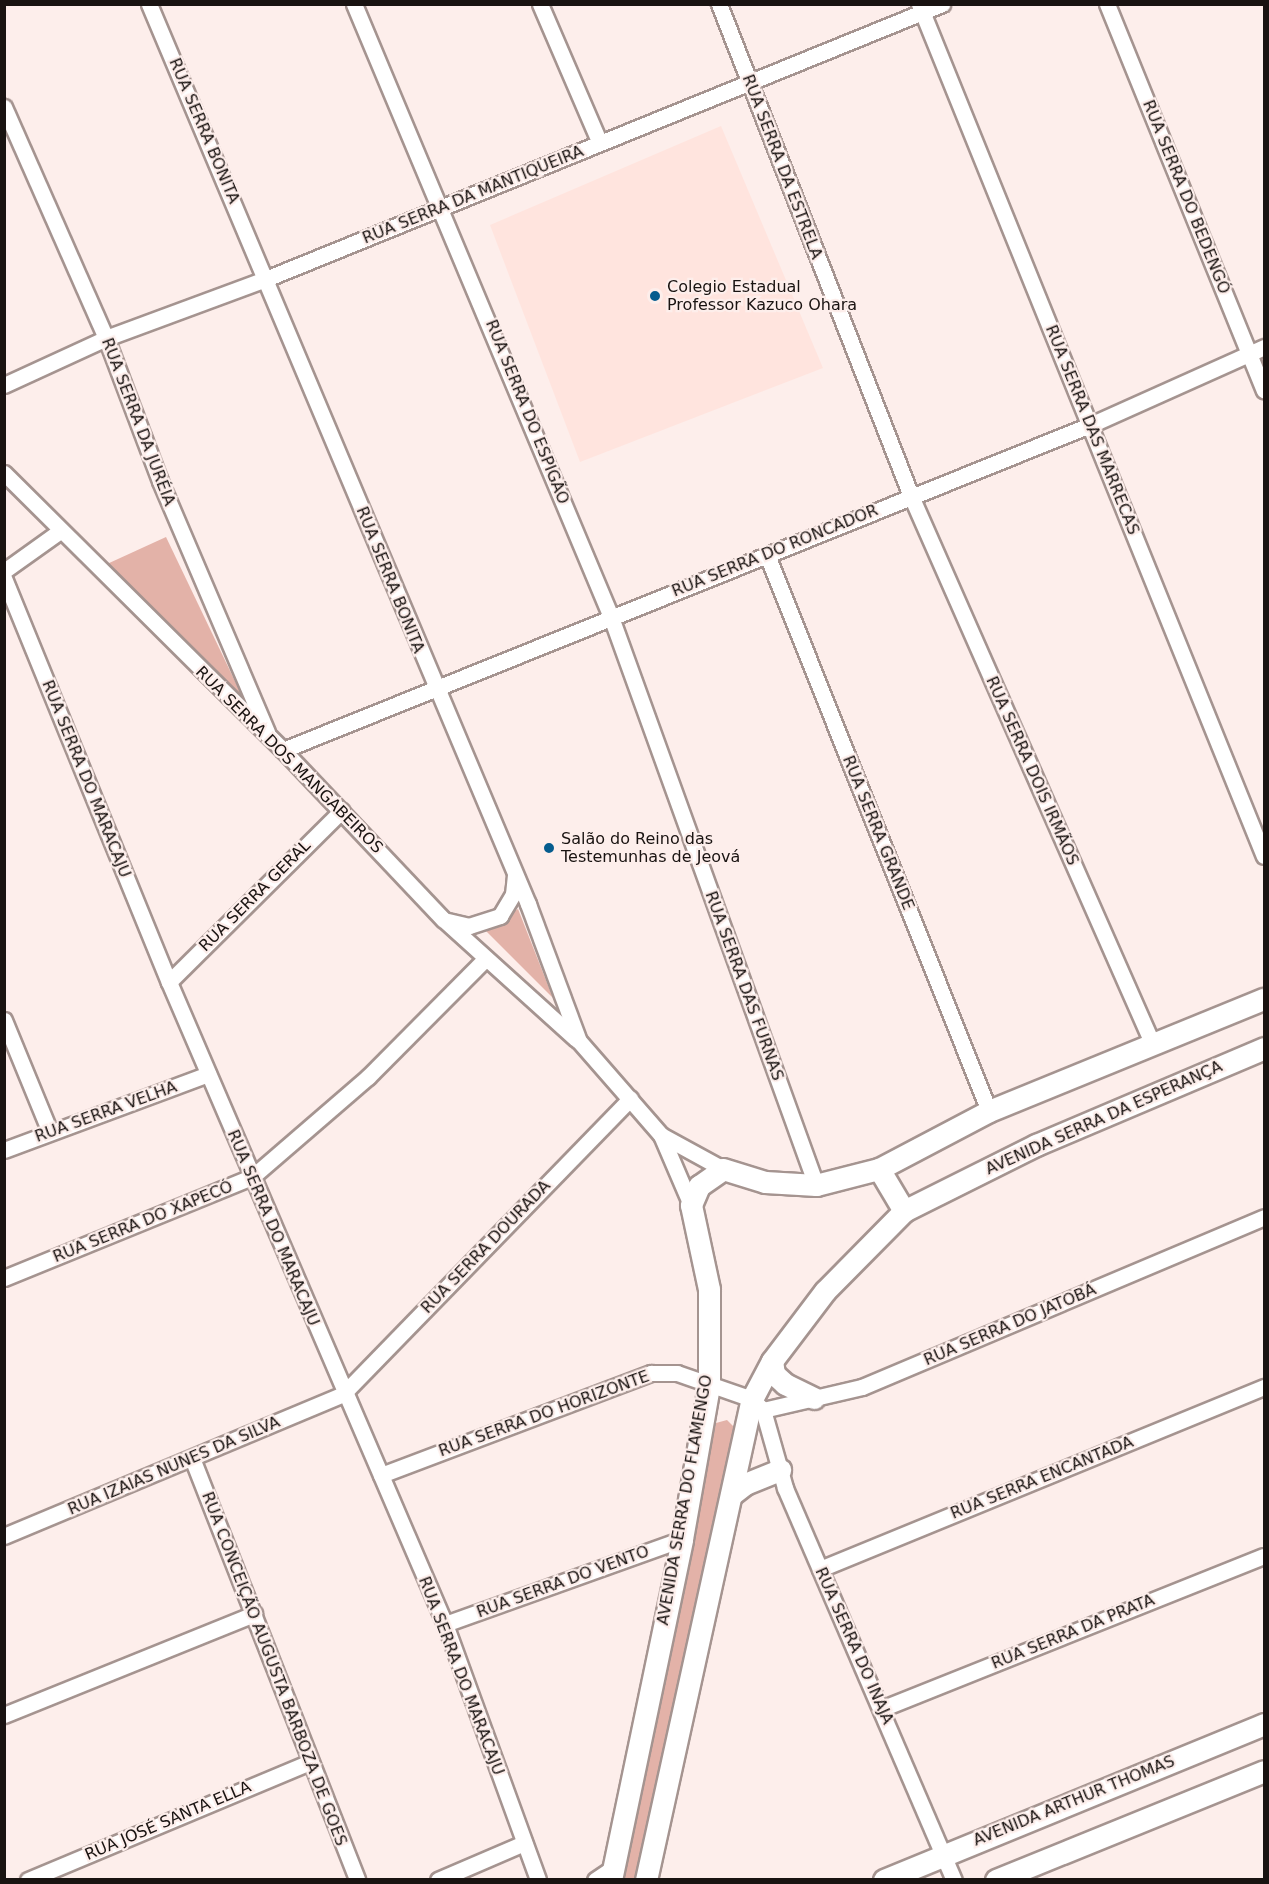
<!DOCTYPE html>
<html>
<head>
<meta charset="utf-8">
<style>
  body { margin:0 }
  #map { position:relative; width:1269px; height:1884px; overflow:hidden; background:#fdeeeb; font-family:"DejaVu Sans",sans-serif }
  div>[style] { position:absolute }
  .built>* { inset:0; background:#ffe4de }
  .green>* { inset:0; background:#e3b2a8 }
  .roads { filter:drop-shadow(2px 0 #a59490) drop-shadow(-2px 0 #a59490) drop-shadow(0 2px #a59490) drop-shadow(0 -2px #a59490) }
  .street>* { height:15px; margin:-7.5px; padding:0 7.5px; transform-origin:7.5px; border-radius:7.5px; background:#fff }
  .secondary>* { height:21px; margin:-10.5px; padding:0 10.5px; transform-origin:10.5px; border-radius:10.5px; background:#fff }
  .dots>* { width:16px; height:16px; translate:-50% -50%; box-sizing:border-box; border:3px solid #fdeeeb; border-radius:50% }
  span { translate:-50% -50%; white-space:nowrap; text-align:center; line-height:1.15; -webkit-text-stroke:4.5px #fdeeeb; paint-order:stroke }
  .street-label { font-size:16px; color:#191311 }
  .poi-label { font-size:16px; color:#191311 }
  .left { translate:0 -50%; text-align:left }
  .frame { position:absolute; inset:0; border:6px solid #191311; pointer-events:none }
</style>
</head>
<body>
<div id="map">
  <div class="built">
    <div style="clip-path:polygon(721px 126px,823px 368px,580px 462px,490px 225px)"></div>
  </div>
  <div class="green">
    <div style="clip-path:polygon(166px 537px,244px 700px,107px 564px)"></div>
    <div style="clip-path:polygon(518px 909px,553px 998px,485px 930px)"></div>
    <div style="clip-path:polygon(727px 1420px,734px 1427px,635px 1879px,621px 1880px,716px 1423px)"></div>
  </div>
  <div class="roads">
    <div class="street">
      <div style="left:149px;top:4px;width:977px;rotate:67.16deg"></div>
      <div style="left:528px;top:904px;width:146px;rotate:69.6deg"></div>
      <div style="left:579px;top:1041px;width:125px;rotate:48.9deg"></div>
      <div style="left:661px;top:1135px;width:76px;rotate:66.8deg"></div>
      <div style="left:354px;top:4px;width:665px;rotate:67.25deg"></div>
      <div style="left:611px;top:617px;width:604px;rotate:70.15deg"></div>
      <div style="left:540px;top:4px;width:151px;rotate:66.7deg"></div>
      <div style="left:719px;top:4px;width:528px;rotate:68.68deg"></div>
      <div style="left:911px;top:496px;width:600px;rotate:66.21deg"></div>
      <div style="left:919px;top:4px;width:919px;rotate:67.96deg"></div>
      <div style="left:1107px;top:4px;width:417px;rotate:67.9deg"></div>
      <div style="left:4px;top:107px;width:253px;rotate:66.2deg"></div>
      <div style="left:106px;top:338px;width:153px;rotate:69.3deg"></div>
      <div style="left:160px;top:481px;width:273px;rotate:66.9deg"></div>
      <div style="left:4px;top:385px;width:112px;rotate:-24.7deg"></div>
      <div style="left:106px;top:338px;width:173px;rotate:-20.3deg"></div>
      <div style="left:268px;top:278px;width:728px;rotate:-22.12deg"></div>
      <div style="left:4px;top:473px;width:393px;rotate:44.8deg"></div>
      <div style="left:283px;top:750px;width:233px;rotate:46.6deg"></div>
      <div style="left:443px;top:919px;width:179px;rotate:42.1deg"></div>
      <div style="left:767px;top:555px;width:599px;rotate:68.23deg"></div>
      <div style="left:4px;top:571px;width:69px;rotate:-35.5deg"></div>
      <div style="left:4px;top:578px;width:436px;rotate:67.8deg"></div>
      <div style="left:169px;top:982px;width:699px;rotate:66.74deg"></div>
      <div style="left:445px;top:1624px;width:272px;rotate:70deg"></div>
      <div style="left:283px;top:750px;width:870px;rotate:-21.94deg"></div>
      <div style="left:1090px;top:425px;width:191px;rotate:-24.1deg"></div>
      <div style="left:448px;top:921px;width:22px;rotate:13deg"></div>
      <div style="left:469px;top:926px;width:33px;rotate:-18deg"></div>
      <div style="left:500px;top:916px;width:26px;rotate:-59deg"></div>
      <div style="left:513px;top:894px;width:19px;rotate:-84deg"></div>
      <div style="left:169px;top:982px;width:243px;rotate:-44.8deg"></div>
      <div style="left:4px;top:1020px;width:121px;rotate:67.7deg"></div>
      <div style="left:661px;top:1135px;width:71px;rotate:28.7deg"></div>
      <div style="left:4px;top:1150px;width:218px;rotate:-20.4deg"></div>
      <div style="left:4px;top:1278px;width:268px;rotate:-22.2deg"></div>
      <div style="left:252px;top:1177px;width:153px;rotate:-40.8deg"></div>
      <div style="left:368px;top:1077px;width:166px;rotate:-45.2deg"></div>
      <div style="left:763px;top:1410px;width:81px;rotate:74.2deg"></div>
      <div style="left:785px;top:1488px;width:427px;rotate:66.7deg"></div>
      <div style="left:192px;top:1458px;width:453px;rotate:68.6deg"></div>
      <div style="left:381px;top:1475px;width:289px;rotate:-20.7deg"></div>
      <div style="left:651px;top:1373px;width:26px"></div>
      <div style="left:677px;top:1373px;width:79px;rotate:19.1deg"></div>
      <div style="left:752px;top:1399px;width:16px;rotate:45deg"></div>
      <div style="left:763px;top:1410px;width:102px;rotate:-13.1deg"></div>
      <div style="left:862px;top:1387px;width:436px;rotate:-22.9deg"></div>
      <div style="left:4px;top:1536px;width:368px;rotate:-22.7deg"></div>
      <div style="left:343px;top:1394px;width:412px;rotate:-45.8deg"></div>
      <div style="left:820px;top:1569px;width:480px;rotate:-22.3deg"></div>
      <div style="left:445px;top:1624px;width:252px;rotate:-19.7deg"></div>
      <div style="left:881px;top:1709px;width:412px;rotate:-21.8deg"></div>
      <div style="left:4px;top:1715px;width:270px;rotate:-22deg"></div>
      <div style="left:28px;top:1880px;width:303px;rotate:-22.7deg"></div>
      <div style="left:438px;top:1880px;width:94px;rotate:-23.3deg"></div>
      <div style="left:595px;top:1880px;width:22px;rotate:-34deg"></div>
    </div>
    <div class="secondary">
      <div style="left:879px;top:1169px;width:49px;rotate:59.2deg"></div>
      <div style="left:772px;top:1361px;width:13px;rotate:81deg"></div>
      <div style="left:774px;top:1374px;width:15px;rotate:42deg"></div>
      <div style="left:785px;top:1384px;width:32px;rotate:26deg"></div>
      <div style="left:731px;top:1495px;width:18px;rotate:-38deg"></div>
      <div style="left:745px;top:1484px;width:38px;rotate:-22deg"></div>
      <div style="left:611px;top:1880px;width:348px;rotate:-78.2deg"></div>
      <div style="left:682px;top:1539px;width:155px;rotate:-80deg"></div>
      <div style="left:709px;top:1386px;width:97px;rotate:-90deg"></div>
      <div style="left:709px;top:1289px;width:86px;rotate:-102.1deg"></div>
      <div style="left:691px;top:1205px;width:21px;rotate:-67deg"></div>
      <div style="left:699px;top:1186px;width:29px;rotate:-35deg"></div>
      <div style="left:723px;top:1169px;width:44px;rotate:17.2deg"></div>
      <div style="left:765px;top:1182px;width:51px;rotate:3.4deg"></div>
      <div style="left:816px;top:1185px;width:65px;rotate:-14.3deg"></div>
      <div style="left:879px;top:1169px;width:124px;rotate:-27.8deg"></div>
      <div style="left:989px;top:1111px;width:297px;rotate:-22.2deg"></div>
      <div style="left:646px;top:1880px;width:493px;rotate:-77.6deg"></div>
      <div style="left:752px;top:1399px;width:43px;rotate:-62.2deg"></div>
      <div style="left:772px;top:1361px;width:88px;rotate:-52.9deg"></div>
      <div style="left:825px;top:1291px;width:112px;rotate:-45.4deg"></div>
      <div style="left:904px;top:1211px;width:148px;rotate:-26.6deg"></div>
      <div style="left:1036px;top:1145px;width:248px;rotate:-23deg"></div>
      <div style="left:884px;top:1880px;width:411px;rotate:-22.3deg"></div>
      <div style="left:996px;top:1880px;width:289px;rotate:-22.1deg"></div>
    </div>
  </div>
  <div class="dots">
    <div style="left:655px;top:296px;background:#055c8e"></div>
    <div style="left:549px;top:848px;background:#055c8e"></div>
  </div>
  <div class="street-label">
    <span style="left:204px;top:131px;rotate:67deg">RUA SERRA BONITA</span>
    <span style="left:782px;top:167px;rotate:69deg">RUA SERRA DA ESTRELA</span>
    <span style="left:473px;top:195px;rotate:-22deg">RUA SERRA DA MANTIQUEIRA</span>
    <span style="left:1186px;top:197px;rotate:68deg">RUA SERRA DO BEDENGÓ</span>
    <span style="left:527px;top:412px;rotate:68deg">RUA SERRA DO ESPIGÃO</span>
    <span style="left:138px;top:422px;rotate:69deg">RUA SERRA DA JURÉIA</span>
    <span style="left:1092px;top:430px;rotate:68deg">RUA SERRA DAS MARRECAS</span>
    <span style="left:775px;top:551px;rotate:-22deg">RUA SERRA DO RONCADOR</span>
    <span style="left:390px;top:580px;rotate:68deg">RUA SERRA BONITA</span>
    <span style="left:289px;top:760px;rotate:45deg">RUA SERRA DOS MANGABEIROS</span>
    <span style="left:1032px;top:771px;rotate:66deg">RUA SERRA DOIS IRMÃOS</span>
    <span style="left:86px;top:779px;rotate:68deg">RUA SERRA DO MARACAJU</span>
    <span style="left:878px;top:833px;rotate:68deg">RUA SERRA GRANDE</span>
    <span style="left:255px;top:896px;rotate:-45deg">RUA SERRA GERAL</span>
    <span style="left:744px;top:986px;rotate:70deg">RUA SERRA DAS FURNAS</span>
    <span style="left:106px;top:1112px;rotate:-20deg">RUA SERRA VELHA</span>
    <span style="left:1104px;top:1118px;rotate:-24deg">AVENIDA SERRA DA ESPERANÇA</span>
    <span style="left:143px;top:1222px;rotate:-22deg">RUA SERRA DO XAPECÓ</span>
    <span style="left:273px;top:1228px;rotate:67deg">RUA SERRA DO MARACAJU</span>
    <span style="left:486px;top:1247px;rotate:-46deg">RUA SERRA DOURADA</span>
    <span style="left:1010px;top:1325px;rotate:-23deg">RUA SERRA DO JATOBÁ</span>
    <span style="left:544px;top:1414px;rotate:-20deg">RUA SERRA DO HORIZONTE</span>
    <span style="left:174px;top:1466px;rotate:-23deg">RUA IZAIAS NUNES DA SILVA</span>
    <span style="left:1042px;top:1478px;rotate:-22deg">RUA SERRA ENCANTADA</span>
    <span style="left:685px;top:1500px;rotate:-80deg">AVENIDA SERRA DO FLAMENGO</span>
    <span style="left:563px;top:1582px;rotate:-20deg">RUA SERRA DO VENTO</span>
    <span style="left:1073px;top:1632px;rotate:-22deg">RUA SERRA DA PRATA</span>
    <span style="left:854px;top:1646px;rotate:66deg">RUA SERRA DO INAJA</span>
    <span style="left:274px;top:1669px;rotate:69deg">RUA CONCEIÇÃO AUGUSTA BARBOZA DE GOES</span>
    <span style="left:461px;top:1676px;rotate:69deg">RUA SERRA DO MARACAJU</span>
    <span style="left:1074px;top:1801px;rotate:-22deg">AVENIDA ARTHUR THOMAS</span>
    <span style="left:168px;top:1821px;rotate:-23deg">RUA JOSÉ SANTA ELLA</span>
  </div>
  <div class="poi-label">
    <span class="left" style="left:667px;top:296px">Colegio Estadual<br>Professor Kazuco Ohara</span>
    <span class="left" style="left:561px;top:848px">Salão do Reino das<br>Testemunhas de Jeová</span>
  </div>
  <div class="frame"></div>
</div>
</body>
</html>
